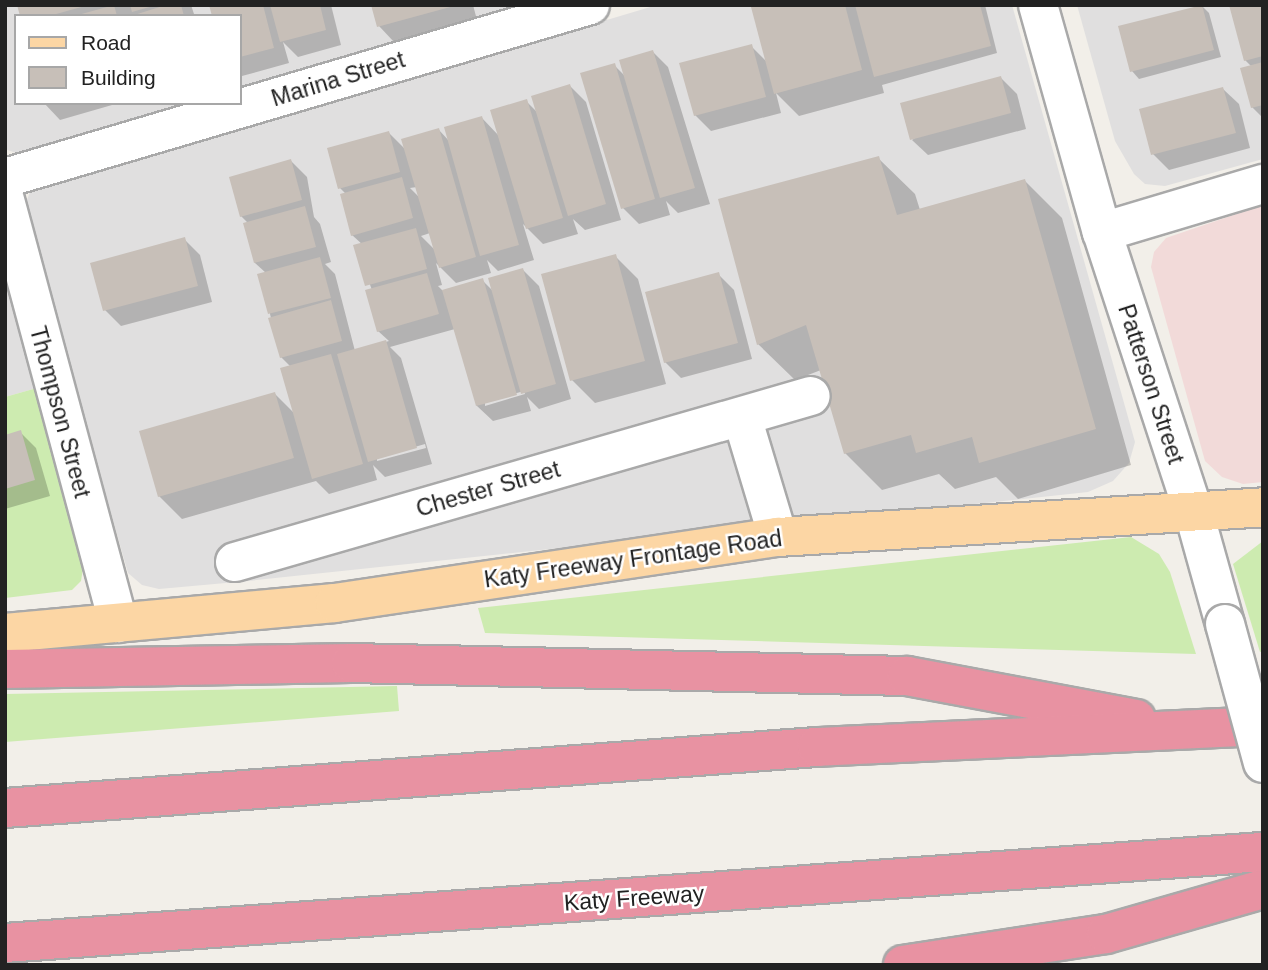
<!DOCTYPE html>
<html>
<head>
<meta charset="utf-8">
<style>
  body { margin:0 }
  #map { position:relative; width:1268px; height:970px; overflow:hidden; background:#f2efe9; font-family:Helvetica,sans-serif }
  div>[style] { position:absolute }
  .residential>* { inset:0; background:#e0dfdf }
  .commercial>* { inset:0; background:#f2dad9 }
  .grass>* { inset:0; background:#cdebb0 }
  .shadow>* { inset:0; background:#0003 }
  .building>* { inset:0; background:#c7bfb8 }
  .roads { filter:drop-shadow(2px 0 #a9a9a9) drop-shadow(-2px 0 #a9a9a9) drop-shadow(0 2px #a9a9a9) drop-shadow(0 -2px #a9a9a9) }
  .minor>* { height:38px; margin:-19px; padding:0 19px; transform-origin:19px; border-radius:19px; background:#fff }
  .major>* { height:38px; margin:-19px; padding:0 19px; transform-origin:19px; border-radius:19px; background:#fcd6a4 }
  .highway>* { height:38px; margin:-19px; padding:0 19px; transform-origin:19px; border-radius:19px; background:#e892a2 }
  .bridges { filter:drop-shadow(2px 0 #a9a9a9) drop-shadow(-2px 0 #a9a9a9) drop-shadow(0 2px #a9a9a9) drop-shadow(0 -2px #a9a9a9) }
  .minor-bridge>* { height:38px; margin:-19px; padding:0 19px; transform-origin:19px; border-radius:19px; background:#fff }
  span { translate:-50% -50%; white-space:nowrap; text-align:center; line-height:1.15; -webkit-text-stroke:5px #fff; paint-order:stroke }
  .street-label { font-size:23px; color:#222 }
  .frame { position:absolute; inset:0; border:7px solid #222; pointer-events:none }
  .legend { position:absolute; left:14px; top:14px; width:228px; height:91px; box-sizing:border-box; background:#fff; border:2px solid #a7a7a7; margin:0; padding:9px 12px; list-style:none; font-size:21px; color:#222 }
  .legend li { display:flex; align-items:center; gap:14px; height:35px }
  .legend b { width:35px; border:2px solid #a7a7a7 }
</style>
</head>
<body>
<div id="map">
  <div class="residential">
    <div style="clip-path:polygon(5px 5px,542px 5px,240px 94px,240px 16px,16px 16px,16px 103px,208px 103px,27px 157px,5px 149px)"></div>
    <div style="clip-path:polygon(657px 5px,1012px 5px,1135px 442px,1129px 463px,1113px 481px,1088px 492px,248px 581px,159px 589px,142px 585px,128px 573px,24px 208px,30px 192px)"></div>
    <div style="clip-path:polygon(1077px 5px,1263px 5px,1263px 159px,1165px 186px,1145px 184px,1134px 174px,1115px 141px)"></div>
    <div style="clip-path:polygon(5px 250px,44px 386px,5px 397px)"></div>
  </div>
  <div class="commercial">
    <div style="clip-path:polygon(1263px 205px,1263px 482px,1243px 484px,1222px 477px,1205px 461px,1151px 267px,1154px 252px,1166px 238px)"></div>
  </div>
  <div class="grass">
    <div style="clip-path:polygon(44px 386px,84px 562px,81px 581px,72px 590px,5px 598px,5px 397px)"></div>
    <div style="clip-path:polygon(1131px 537px,1159px 554px,1170px 572px,1196px 654px,485px 633px,478px 608px)"></div>
    <div style="clip-path:polygon(1263px 541px,1263px 651px,1260px 652px,1233px 564px)"></div>
    <div style="clip-path:polygon(397px 686px,399px 711px,5px 742px,5px 694px)"></div>
  </div>
  <div class="shadow">
    <div style="clip-path:polygon(19px 5px,191px 5px,194px 14px,22px 16px)"></div>
    <div style="clip-path:polygon(211px 5px,331px 5px,341px 45px,298px 57px,283px 42px,289px 63px,242px 76px,240px 16px)"></div>
    <div style="clip-path:polygon(373px 5px,473px 5px,477px 20px,394px 42px,379px 26px)"></div>
    <div style="clip-path:polygon(765px 5px,985px 5px,997px 53px,882px 85px,884px 93px,799px 116px,776px 93px,781px 113px,711px 131px,695px 115px,751px 46px,767px 62px)"></div>
    <div style="clip-path:polygon(1201px 5px,1209px 13px,1221px 57px,1139px 79px,1132px 71px)"></div>
    <div style="clip-path:polygon(1263px 5px,1263px 118px,1252px 107px,1252px 67px,1245px 60px)"></div>
    <div style="clip-path:polygon(653px 52px,668px 67px,710px 204px,678px 213px,666px 201px,670px 215px,639px 224px,623px 208px,614px 65px,625px 76px)"></div>
    <div style="clip-path:polygon(1001px 78px,1017px 94px,1026px 129px,928px 155px,912px 140px)"></div>
    <div style="clip-path:polygon(evenodd,570px 86px,586px 102px,621px 220px,585px 230px,573px 219px,578px 234px,543px 244px,523px 224px,534px 260px,498px 271px,487px 260px,491px 273px,456px 283px,436px 263px,442px 285px,438px 286px,443px 291px,482px 280px,494px 292px,523px 270px,539px 286px,571px 399px,539px 409px,527px 397px,531px 411px,493px 421px,477px 406px,455px 329px,390px 347px,401px 358px,432px 464px,385px 477px,373px 465px,377px 480px,329px 494px,316px 481px,182px 519px,159px 496px,274px 393px,295px 414px,291px 367px,281px 357px,270px 314px,266px 273px,255px 263px,248px 223px,241px 216px,291px 161px,307px 177px,314px 217px,320px 224px,331px 262px,325px 264px,335px 274px,355px 351px,389px 341px,378px 331px,372px 290px,356px 247px,363px 245px,352px 235px,346px 194px,340px 188px,389px 133px,407px 151px,439px 130px,450px 142px,482px 118px,500px 137px,526px 101px,538px 113px,570px 86px,417px 187px,420px 198px,410px 188px,417px 187px,570px 86px,430px 233px,435px 250px,421px 236px,430px 233px,570px 86px,524px 391px,525px 394px,485px 406px,485px 402px,524px 391px,570px 86px,425px 444px,426px 448px,377px 461px,377px 458px,425px 444px)"></div>
    <div style="clip-path:polygon(1223px 89px,1239px 104px,1250px 148px,1169px 170px,1153px 154px)"></div>
    <div style="clip-path:polygon(44px 103px,119px 103px,60px 120px)"></div>
    <div style="clip-path:polygon(878px 158px,915px 194px,920px 210px,1025px 181px,1062px 218px,1131px 465px,1018px 499px,996px 477px,955px 489px,939px 474px,882px 490px,845px 453px,821px 370px,795px 380px,758px 344px)"></div>
    <div style="clip-path:polygon(184px 239px,200px 255px,212px 302px,121px 326px,105px 310px)"></div>
    <div style="clip-path:polygon(615px 256px,638px 279px,666px 384px,595px 403px,572px 380px)"></div>
    <div style="clip-path:polygon(718px 274px,734px 290px,752px 359px,681px 378px,665px 362px)"></div>
    <div style="clip-path:polygon(20px 432px,36px 448px,50px 496px,5px 509px,5px 437px)"></div>
  </div>
  <div class="building">
    <div style="clip-path:polygon(17px 5px,85px 5px,85px 6px,49px 16px,20px 16px)"></div>
    <div style="clip-path:polygon(114px 5px,117px 16px,78px 16px,78px 15px)"></div>
    <div style="clip-path:polygon(130px 5px,153px 5px,153px 6px,132px 12px)"></div>
    <div style="clip-path:polygon(166px 5px,181px 5px,184px 16px,131px 16px)"></div>
    <div style="clip-path:polygon(209px 5px,263px 5px,274px 48px,240px 57px,240px 16px,212px 16px)"></div>
    <div style="clip-path:polygon(270px 5px,320px 5px,326px 30px,280px 42px)"></div>
    <div style="clip-path:polygon(371px 5px,454px 5px,454px 6px,377px 27px)"></div>
    <div style="clip-path:polygon(759px 5px,845px 5px,862px 70px,774px 94px,751px 7px)"></div>
    <div style="clip-path:polygon(855px 5px,980px 5px,991px 46px,874px 77px)"></div>
    <div style="clip-path:polygon(1202px 5px,1214px 50px,1130px 72px,1118px 26px)"></div>
    <div style="clip-path:polygon(1229px 5px,1263px 5px,1263px 56px,1244px 61px)"></div>
    <div style="clip-path:polygon(752px 44px,766px 97px,694px 116px,679px 63px)"></div>
    <div style="clip-path:polygon(653px 50px,695px 188px,660px 198px,619px 60px)"></div>
    <div style="clip-path:polygon(1263px 62px,1263px 105px,1251px 108px,1240px 68px)"></div>
    <div style="clip-path:polygon(615px 63px,655px 199px,621px 209px,580px 73px)"></div>
    <div style="clip-path:polygon(1001px 76px,1011px 113px,910px 140px,900px 103px)"></div>
    <div style="clip-path:polygon(570px 84px,606px 204px,568px 216px,531px 96px)"></div>
    <div style="clip-path:polygon(1223px 87px,1236px 133px,1151px 155px,1139px 109px)"></div>
    <div style="clip-path:polygon(527px 99px,563px 218px,526px 229px,490px 110px)"></div>
    <div style="clip-path:polygon(482px 116px,519px 245px,480px 256px,444px 127px)"></div>
    <div style="clip-path:polygon(439px 128px,476px 257px,439px 268px,401px 139px)"></div>
    <div style="clip-path:polygon(389px 131px,400px 172px,338px 189px,327px 148px)"></div>
    <div style="clip-path:polygon(879px 156px,897px 215px,1025px 179px,1096px 429px,979px 463px,972px 437px,916px 453px,911px 435px,844px 454px,806px 325px,757px 345px,718px 199px)"></div>
    <div style="clip-path:polygon(291px 159px,302px 200px,240px 217px,229px 177px)"></div>
    <div style="clip-path:polygon(402px 177px,413px 218px,351px 236px,340px 194px)"></div>
    <div style="clip-path:polygon(305px 206px,316px 247px,254px 263px,243px 223px)"></div>
    <div style="clip-path:polygon(416px 228px,427px 269px,365px 286px,353px 245px)"></div>
    <div style="clip-path:polygon(185px 237px,198px 286px,103px 311px,90px 263px)"></div>
    <div style="clip-path:polygon(616px 254px,645px 361px,570px 381px,541px 274px)"></div>
    <div style="clip-path:polygon(320px 257px,331px 298px,268px 314px,257px 274px)"></div>
    <div style="clip-path:polygon(523px 268px,556px 384px,521px 394px,488px 278px)"></div>
    <div style="clip-path:polygon(719px 272px,738px 343px,664px 363px,645px 292px)"></div>
    <div style="clip-path:polygon(427px 273px,439px 314px,377px 332px,365px 290px)"></div>
    <div style="clip-path:polygon(483px 278px,517px 395px,476px 406px,442px 290px)"></div>
    <div style="clip-path:polygon(331px 300px,342px 341px,280px 358px,268px 318px)"></div>
    <div style="clip-path:polygon(386px 340px,417px 448px,368px 462px,337px 354px)"></div>
    <div style="clip-path:polygon(331px 354px,363px 464px,312px 479px,280px 368px)"></div>
    <div style="clip-path:polygon(275px 392px,294px 458px,158px 497px,139px 431px)"></div>
    <div style="clip-path:polygon(21px 430px,35px 480px,5px 489px,5px 435px)"></div>
  </div>
  <div class="roads">
    <div class="minor">
      <div style="left:1038px;top:5px;width:236px;rotate:74.3deg"></div>
      <div style="left:1102px;top:232px;width:296px;rotate:71.9deg"></div>
      <div style="left:1194px;top:513px;width:115px;rotate:74.4deg"></div>
      <div style="left:5px;top:178px;width:610px;rotate:-16.47deg"></div>
      <div style="left:5px;top:200px;width:438px;rotate:75deg"></div>
      <div style="left:1102px;top:232px;width:168px;rotate:-16.6deg"></div>
      <div style="left:742px;top:417px;width:125px;rotate:73.3deg"></div>
      <div style="left:235px;top:562px;width:599px;rotate:-16.08deg"></div>
    </div>
    <div class="major">
      <div style="left:5px;top:633px;width:331px;rotate:-5.2deg"></div>
      <div style="left:335px;top:603px;width:448px;rotate:-8.5deg"></div>
      <div style="left:778px;top:537px;width:486px;rotate:-3.5deg"></div>
    </div>
    <div class="highway">
      <div style="left:5px;top:669px;width:346px;rotate:-1deg"></div>
      <div style="left:351px;top:663px;width:556px;rotate:1.34deg"></div>
      <div style="left:907px;top:676px;width:233px;rotate:10.6deg"></div>
      <div style="left:5px;top:808px;width:814px;rotate:-4.3deg"></div>
      <div style="left:817px;top:747px;width:446px;rotate:-2.7deg"></div>
      <div style="left:5px;top:943px;width:1261px;rotate:-4.14deg"></div>
      <div style="left:903px;top:965px;width:205px;rotate:-8.7deg"></div>
      <div style="left:1106px;top:934px;width:163px;rotate:-16deg"></div>
    </div>
  </div>
  <div class="bridges">
    <div class="minor-bridge">
      <div style="left:1225px;top:624px;width:144px;rotate:74.7deg"></div>
    </div>
  </div>
  <div class="street-label">
    <span style="left:338px;top:79px;rotate:-17deg">Marina Street</span>
    <span style="left:1151px;top:384px;rotate:72deg">Patterson Street</span>
    <span style="left:60px;top:412px;rotate:75deg">Thompson Street</span>
    <span style="left:488px;top:489px;rotate:-16deg">Chester Street</span>
    <span style="left:633px;top:559px;rotate:-8deg">Katy Freeway Frontage Road</span>
    <span style="left:634px;top:898px;rotate:-4deg">Katy Freeway</span>
  </div>
  <div class="frame"></div>
  <ul class="legend">
  <li><b style="height:9px;background:#fcd6a4"></b>Road</li>
  <li><b style="height:19px;background:#c7bfb8"></b>Building</li>
  </ul>
</div>
</body>
</html>
